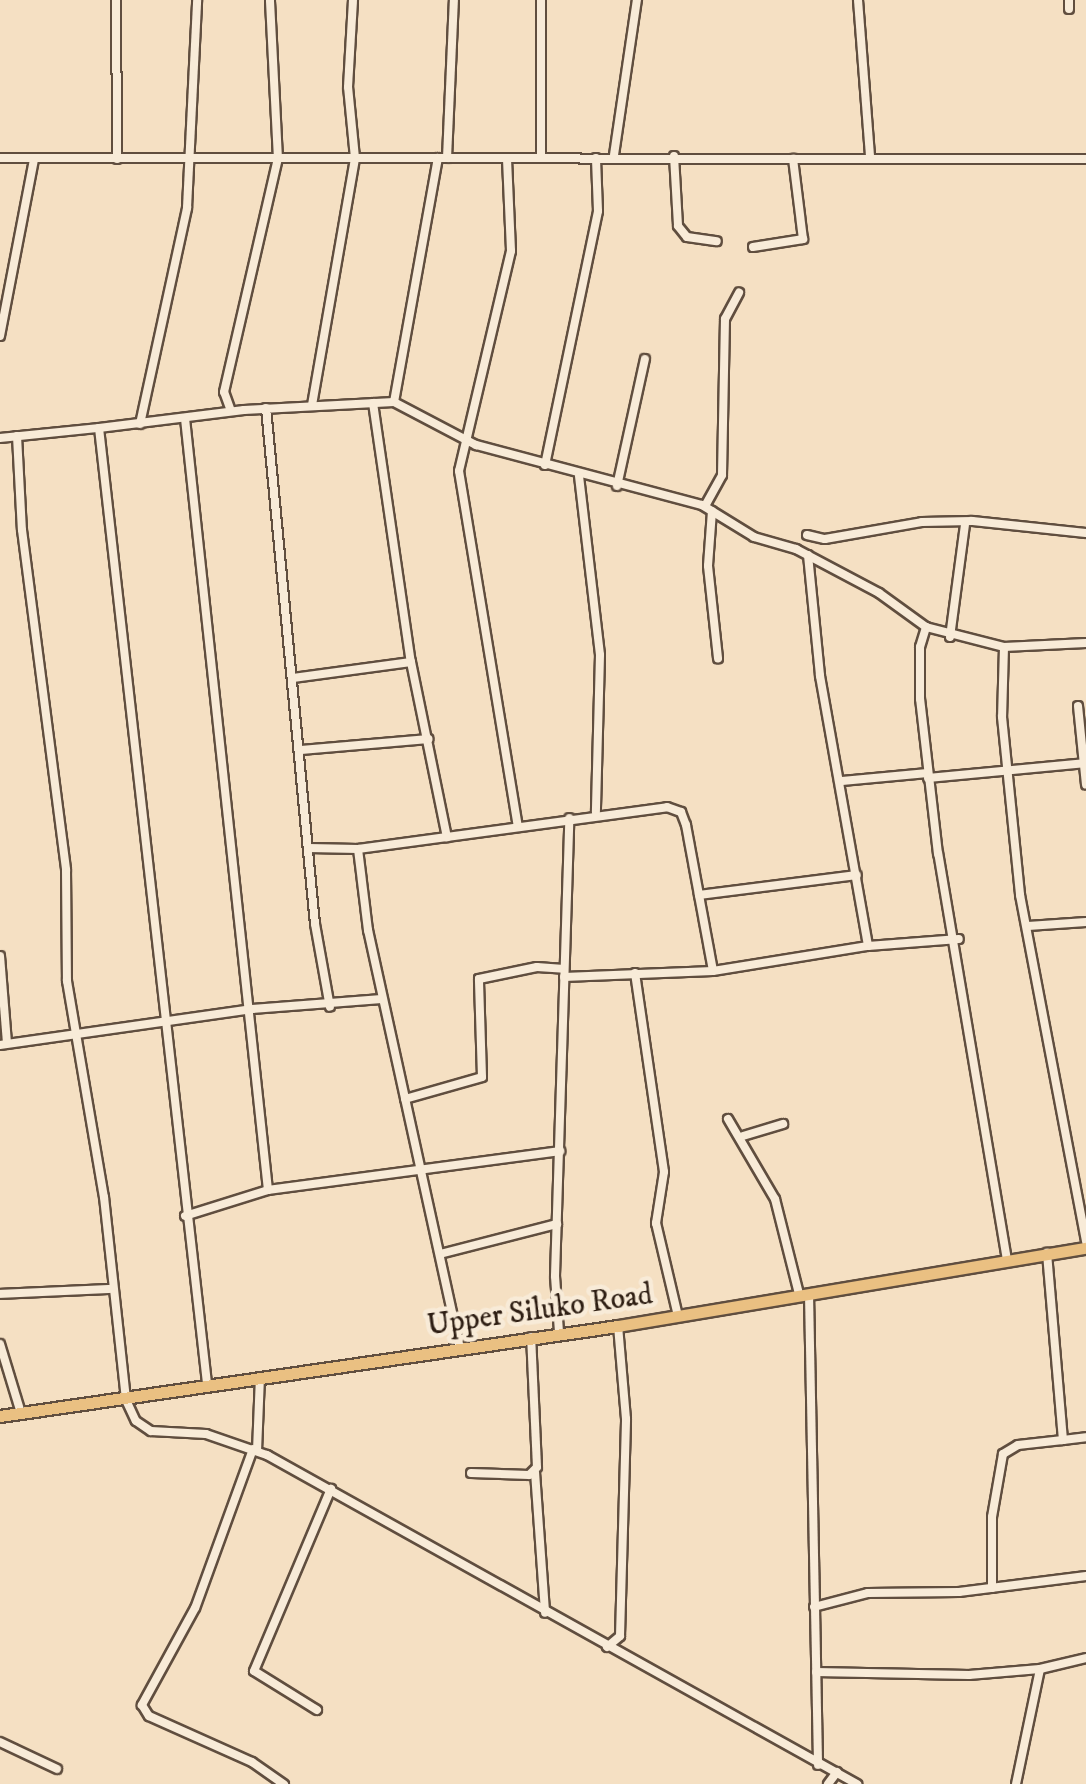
<!DOCTYPE html>
<html>
<head>
<meta charset="utf-8">
<style>
  body { margin:0 }
  #map { position:relative; width:1086px; height:1784px; overflow:hidden; background:#f5e0c3; font-family:"IM FELL DW Pica",serif }
  div>[style] { position:absolute }
  .roads { filter:drop-shadow(2px 0 #604e3f) drop-shadow(-2px 0 #604e3f) drop-shadow(0 2px #604e3f) drop-shadow(0 -2px #604e3f) }
  .minor>* { height:8px; margin:-4px; padding:0 4px; transform-origin:4px; border-radius:4px; background:#f8ebd8 }
  .primary>* { height:11px; margin:-5.5px; padding:0 5.5px; transform-origin:5.5px; border-radius:5.5px; background:#eac082 }
  span { translate:-50% -50%; white-space:nowrap; text-align:center; line-height:1.15; -webkit-text-stroke:9px #f8ebd8; paint-order:stroke }
  .street-label { font-size:30px; color:#2e1e13 }
</style>
</head>
<body>
<div id="map">
  <div class="roads">
    <div class="minor">
      <div style="left:116px;top:0;width:159px;rotate:89.6deg"></div>
      <div style="left:858px;top:0;width:157px;rotate:85.6deg"></div>
      <div style="left:1069px;top:0;width:9px;rotate:90deg"></div>
      <div style="left:614px;top:155px;width:157px;rotate:-81.6deg"></div>
      <div style="left:541px;top:156px;width:156px;rotate:-90deg"></div>
      <div style="left:674px;top:156px;width:70px;rotate:86.7deg"></div>
      <div style="left:678px;top:226px;width:14px;rotate:51deg"></div>
      <div style="left:687px;top:237px;width:30px;rotate:8deg"></div>
      <div style="left:0;top:158px;width:1086px;rotate:0.05deg"></div>
      <div style="left:447px;top:158px;width:158px;rotate:-87.5deg"></div>
      <div style="left:507px;top:159px;width:92px;rotate:87.5deg"></div>
      <div style="left:511px;top:251px;width:226px;rotate:103.3deg"></div>
      <div style="left:459px;top:471px;width:360px;rotate:80.6deg"></div>
      <div style="left:753px;top:247px;width:51px;rotate:-9.1deg"></div>
      <div style="left:803px;top:239px;width:81px;rotate:-97.1deg"></div>
      <div style="left:0;top:336px;width:180px;rotate:-79.1deg"></div>
      <div style="left:394px;top:402px;width:248px;rotate:-79.8deg"></div>
      <div style="left:373px;top:403px;width:262px;rotate:81.7deg"></div>
      <div style="left:411px;top:662px;width:179px;rotate:78.4deg"></div>
      <div style="left:312px;top:405px;width:251px;rotate:-80.1deg"></div>
      <div style="left:355px;top:158px;width:71px;rotate:-95.6deg"></div>
      <div style="left:348px;top:87px;width:87px;rotate:-86.7deg"></div>
      <div style="left:266px;top:408px;width:518px;rotate:84.58deg"></div>
      <div style="left:315px;top:924px;width:84px;rotate:79.8deg"></div>
      <div style="left:231px;top:411px;width:20px;rotate:-110deg"></div>
      <div style="left:224px;top:392px;width:239px;rotate:-77deg"></div>
      <div style="left:278px;top:159px;width:159px;rotate:-92.9deg"></div>
      <div style="left:140px;top:424px;width:221px;rotate:-77.7deg"></div>
      <div style="left:187px;top:208px;width:208px;rotate:-87.2deg"></div>
      <div style="left:99px;top:428px;width:146px;rotate:-7.1deg"></div>
      <div style="left:244px;top:410px;width:150px;rotate:-3.1deg"></div>
      <div style="left:394px;top:402px;width:93px;rotate:27.7deg"></div>
      <div style="left:476px;top:445px;width:234px;rotate:14.9deg"></div>
      <div style="left:702px;top:505px;width:61px;rotate:31.6deg"></div>
      <div style="left:754px;top:537px;width:44px;rotate:15.9deg"></div>
      <div style="left:796px;top:549px;width:94px;rotate:27.9deg"></div>
      <div style="left:879px;top:593px;width:58px;rotate:35.9deg"></div>
      <div style="left:17px;top:436px;width:94px;rotate:87deg"></div>
      <div style="left:22px;top:530px;width:343px;rotate:82.6deg"></div>
      <div style="left:66px;top:870px;width:111px;rotate:89.5deg"></div>
      <div style="left:67px;top:981px;width:219px;rotate:80.3deg"></div>
      <div style="left:104px;top:1197px;width:204px;rotate:83.8deg"></div>
      <div style="left:126px;top:1400px;width:23px;rotate:65deg"></div>
      <div style="left:136px;top:1421px;width:18px;rotate:34deg"></div>
      <div style="left:151px;top:1431px;width:55px;rotate:3.1deg"></div>
      <div style="left:206px;top:1434px;width:65px;rotate:19deg"></div>
      <div style="left:267px;top:1455px;width:676px;rotate:29.15deg"></div>
      <div style="left:0;top:438px;width:100px;rotate:-5.8deg"></div>
      <div style="left:99px;top:428px;width:962px;rotate:83.55deg"></div>
      <div style="left:545px;top:465px;width:259px;rotate:-78.2deg"></div>
      <div style="left:598px;top:211px;width:53px;rotate:-92.2deg"></div>
      <div style="left:579px;top:476px;width:180px;rotate:83.3deg"></div>
      <div style="left:600px;top:655px;width:157px;rotate:91.5deg"></div>
      <div style="left:617px;top:486px;width:130px;rotate:-77.6deg"></div>
      <div style="left:705px;top:506px;width:35px;rotate:-61deg"></div>
      <div style="left:722px;top:475px;width:156px;rotate:-88.9deg"></div>
      <div style="left:725px;top:319px;width:30px;rotate:-62deg"></div>
      <div style="left:712px;top:511px;width:55px;rotate:94.2deg"></div>
      <div style="left:708px;top:566px;width:93px;rotate:83.8deg"></div>
      <div style="left:807px;top:535px;width:18px;rotate:13deg"></div>
      <div style="left:825px;top:539px;width:98px;rotate:-9.9deg"></div>
      <div style="left:922px;top:522px;width:50px;rotate:-1.1deg"></div>
      <div style="left:972px;top:521px;width:115px;rotate:6deg"></div>
      <div style="left:808px;top:555px;width:122px;rotate:84.3deg"></div>
      <div style="left:820px;top:676px;width:274px;rotate:79.9deg"></div>
      <div style="left:950px;top:637px;width:113px;rotate:-82.4deg"></div>
      <div style="left:1004px;top:647px;width:70px;rotate:91.6deg"></div>
      <div style="left:1002px;top:717px;width:179px;rotate:84.2deg"></div>
      <div style="left:1020px;top:895px;width:353px;rotate:79.2deg"></div>
      <div style="left:293px;top:678px;width:119px;rotate:-7.7deg"></div>
      <div style="left:1078px;top:706px;width:79px;rotate:84.2deg"></div>
      <div style="left:301px;top:750px;width:128px;rotate:-4.9deg"></div>
      <div style="left:928px;top:778px;width:159px;rotate:-5.4deg"></div>
      <div style="left:842px;top:781px;width:86px;rotate:-5.3deg"></div>
      <div style="left:309px;top:848px;width:49px;rotate:1.2deg"></div>
      <div style="left:358px;top:849px;width:312px;rotate:-7.7deg"></div>
      <div style="left:667px;top:807px;width:15px;rotate:20deg"></div>
      <div style="left:681px;top:812px;width:14px;rotate:69deg"></div>
      <div style="left:686px;top:825px;width:148px;rotate:79.5deg"></div>
      <div style="left:358px;top:849px;width:82px;rotate:83deg"></div>
      <div style="left:368px;top:930px;width:425px;rotate:77.6deg"></div>
      <div style="left:699px;top:895px;width:159px;rotate:-7.2deg"></div>
      <div style="left:1028px;top:926px;width:58px;rotate:-3.9deg"></div>
      <div style="left:0;top:956px;width:87px;rotate:85.4deg"></div>
      <div style="left:635px;top:973px;width:201px;rotate:81.7deg"></div>
      <div style="left:664px;top:1172px;width:52px;rotate:98.9deg"></div>
      <div style="left:656px;top:1223px;width:96px;rotate:76.7deg"></div>
      <div style="left:564px;top:977px;width:149px;rotate:-2.3deg"></div>
      <div style="left:713px;top:971px;width:157px;rotate:-9.2deg"></div>
      <div style="left:868px;top:946px;width:91px;rotate:-4.4deg"></div>
      <div style="left:0;top:1045px;width:255px;rotate:-8.1deg"></div>
      <div style="left:252px;top:1009px;width:130px;rotate:-4.4deg"></div>
      <div style="left:405px;top:1099px;width:80px;rotate:-15.9deg"></div>
      <div style="left:482px;top:1077px;width:98px;rotate:-91.8deg"></div>
      <div style="left:479px;top:979px;width:59px;rotate:-11.7deg"></div>
      <div style="left:537px;top:967px;width:27px;rotate:4deg"></div>
      <div style="left:728px;top:1119px;width:93px;rotate:59.6deg"></div>
      <div style="left:775px;top:1199px;width:98px;rotate:75.8deg"></div>
      <div style="left:743px;top:1136px;width:42px;rotate:-16.7deg"></div>
      <div style="left:268px;top:1190px;width:295px;rotate:-7.6deg"></div>
      <div style="left:185px;top:1216px;width:87px;rotate:-17.4deg"></div>
      <div style="left:268px;top:1190px;width:776px;rotate:-96.14deg"></div>
      <div style="left:440px;top:1254px;width:121px;rotate:-14.4deg"></div>
      <div style="left:1007px;top:1260px;width:412px;rotate:-99.6deg"></div>
      <div style="left:938px;top:854px;width:156px;rotate:-96.6deg"></div>
      <div style="left:920px;top:699px;width:52px;rotate:-90deg"></div>
      <div style="left:920px;top:647px;width:21px;rotate:-73deg"></div>
      <div style="left:926px;top:627px;width:81px;rotate:14.4deg"></div>
      <div style="left:1004px;top:647px;width:82px;rotate:-2.8deg"></div>
      <div style="left:0;top:1294px;width:110px;rotate:-2.6deg"></div>
      <div style="left:809px;top:1294px;width:471px;rotate:88.9deg"></div>
      <div style="left:559px;top:1332px;width:56px;rotate:-94.1deg"></div>
      <div style="left:555px;top:1276px;width:458px;rotate:-88.2deg"></div>
      <div style="left:0;top:1344px;width:72px;rotate:73.1deg"></div>
      <div style="left:1063px;top:1440px;width:23px;rotate:-7deg"></div>
      <div style="left:253px;top:1449px;width:169px;rotate:110deg"></div>
      <div style="left:195px;top:1608px;width:111px;rotate:118.7deg"></div>
      <div style="left:142px;top:1705px;width:13px;rotate:58deg"></div>
      <div style="left:149px;top:1716px;width:113px;rotate:24.1deg"></div>
      <div style="left:252px;top:1762px;width:39px;rotate:35deg"></div>
      <div style="left:257px;top:1451px;width:74px;rotate:-87.7deg"></div>
      <div style="left:535px;top:1472px;width:141px;rotate:85.9deg"></div>
      <div style="left:471px;top:1473px;width:58px;rotate:2deg"></div>
      <div style="left:529px;top:1475px;width:11px;rotate:-45deg"></div>
      <div style="left:537px;top:1467px;width:130px;rotate:-92.6deg"></div>
      <div style="left:992px;top:1588px;width:71px;rotate:-90deg"></div>
      <div style="left:992px;top:1517px;width:64px;rotate:-80.1deg"></div>
      <div style="left:1003px;top:1454px;width:17px;rotate:-31deg"></div>
      <div style="left:1018px;top:1445px;width:45px;rotate:-6.3deg"></div>
      <div style="left:1063px;top:1440px;width:188px;rotate:-94.9deg"></div>
      <div style="left:814px;top:1607px;width:56px;rotate:-14.5deg"></div>
      <div style="left:868px;top:1593px;width:91px;rotate:-0.6deg"></div>
      <div style="left:959px;top:1592px;width:128px;rotate:-7.2deg"></div>
      <div style="left:607px;top:1647px;width:17px;rotate:-40deg"></div>
      <div style="left:620px;top:1636px;width:217px;rotate:-88.4deg"></div>
      <div style="left:626px;top:1419px;width:93px;rotate:-94.9deg"></div>
      <div style="left:816px;top:1672px;width:153px;rotate:1.1deg"></div>
      <div style="left:969px;top:1675px;width:71px;rotate:-4.8deg"></div>
      <div style="left:317px;top:1710px;width:74px;rotate:-148.2deg"></div>
      <div style="left:254px;top:1671px;width:198px;rotate:-67.1deg"></div>
      <div style="left:0;top:1742px;width:63px;rotate:25.3deg"></div>
      <div style="left:828px;top:1784px;width:15px;rotate:-53deg"></div>
      <div style="left:1016px;top:1784px;width:117px;rotate:-78.2deg"></div>
      <div style="left:1040px;top:1669px;width:47px;rotate:-13.4deg"></div>
    </div>
    <div class="primary">
      <div style="left:0;top:1416px;width:625px;rotate:-8.29deg"></div>
      <div style="left:618px;top:1326px;width:474px;rotate:-9.5deg"></div>
    </div>
  </div>
  <div class="street-label">
    <span style="left:540px;top:1311px;rotate:-8deg">Upper Siluko Road</span>
  </div>
</div>
</body>
</html>
